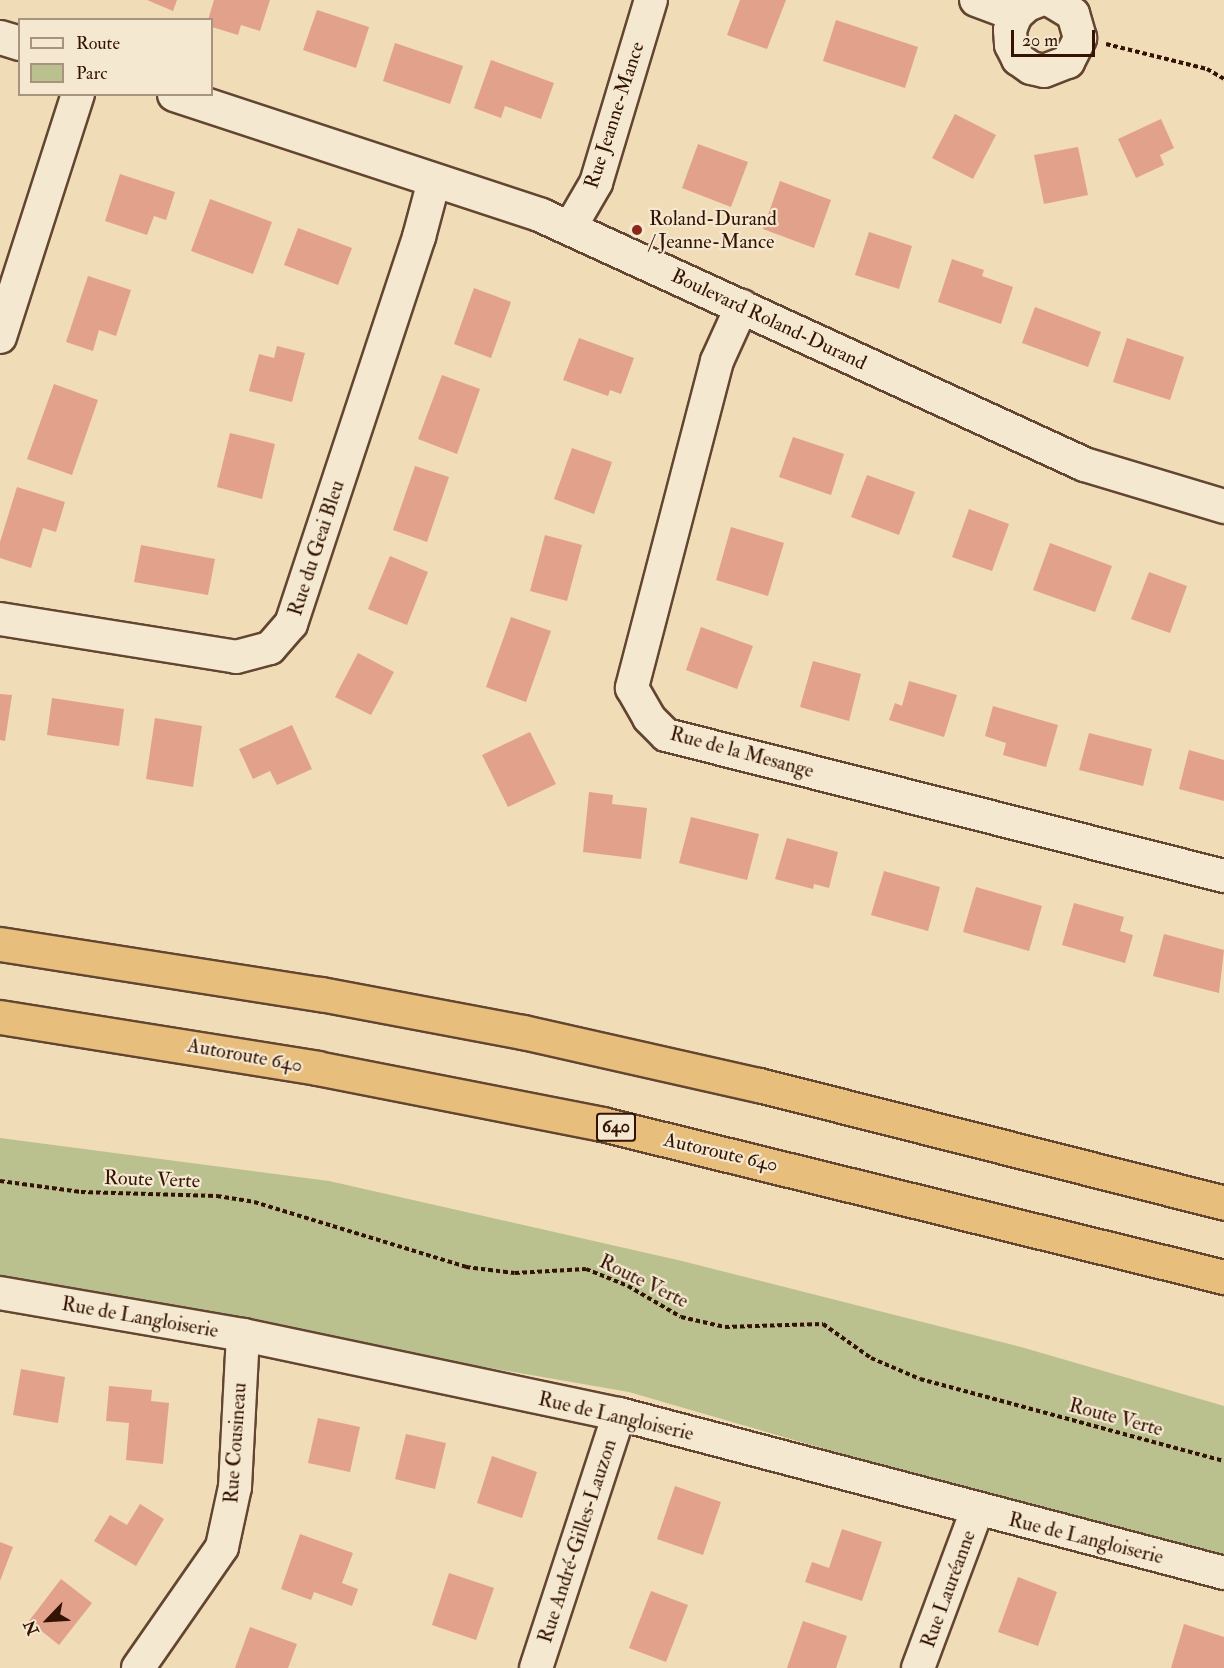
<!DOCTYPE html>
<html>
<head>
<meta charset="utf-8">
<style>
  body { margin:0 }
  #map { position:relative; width:1224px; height:1668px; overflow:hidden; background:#f0dcb7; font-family:"IM FELL Double Pica",serif }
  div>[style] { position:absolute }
  .green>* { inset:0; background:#bac08e }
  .building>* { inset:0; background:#e2a18b }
  .path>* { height:4px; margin-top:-2px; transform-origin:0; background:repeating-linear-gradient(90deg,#341304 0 4.5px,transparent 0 7.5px) }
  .roads { filter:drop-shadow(2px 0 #634531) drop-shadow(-2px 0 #634531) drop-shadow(0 2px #634531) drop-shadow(0 -2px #634531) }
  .minor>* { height:32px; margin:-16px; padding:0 16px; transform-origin:16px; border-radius:16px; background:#f5e8d0 }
  .tertiary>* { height:33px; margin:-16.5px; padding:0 16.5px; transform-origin:16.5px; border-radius:16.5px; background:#f5e8d0 }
  .motorway>* { height:33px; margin:-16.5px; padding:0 16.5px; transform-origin:16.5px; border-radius:16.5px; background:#e8be7c }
  .dots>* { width:16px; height:16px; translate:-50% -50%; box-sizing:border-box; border:3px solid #f5e8d0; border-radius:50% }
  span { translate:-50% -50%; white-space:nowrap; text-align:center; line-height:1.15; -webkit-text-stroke:4.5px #f5e8d0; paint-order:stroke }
  .shield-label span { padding:2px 4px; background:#f5e8d0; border:2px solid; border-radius:4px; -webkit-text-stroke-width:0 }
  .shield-label { font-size:18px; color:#341304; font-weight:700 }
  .street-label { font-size:20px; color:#341304 }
  .poi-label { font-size:20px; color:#341304 }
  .left { translate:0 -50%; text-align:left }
  .legend { position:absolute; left:18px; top:18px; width:195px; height:78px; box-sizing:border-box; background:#f5e8d0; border:2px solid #a8937e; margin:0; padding:8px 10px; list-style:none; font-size:18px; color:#341304 }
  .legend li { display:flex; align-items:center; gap:12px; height:30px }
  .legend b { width:30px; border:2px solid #a8937e }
  .north { position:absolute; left:18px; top:1590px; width:60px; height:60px; -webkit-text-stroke:4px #f5e8d0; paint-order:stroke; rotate:245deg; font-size:16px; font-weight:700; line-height:24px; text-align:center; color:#341304 }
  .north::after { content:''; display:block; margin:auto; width:21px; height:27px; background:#341304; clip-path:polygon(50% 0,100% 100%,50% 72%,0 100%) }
  .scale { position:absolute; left:1011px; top:30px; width:84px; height:27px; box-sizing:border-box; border:3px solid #341304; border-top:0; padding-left:8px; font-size:18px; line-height:21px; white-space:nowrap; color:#341304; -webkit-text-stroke:4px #f5e8d0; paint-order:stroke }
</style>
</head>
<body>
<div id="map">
  <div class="green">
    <div style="clip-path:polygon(0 1138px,329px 1181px,682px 1261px,1021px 1347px,1224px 1406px,1224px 1556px,976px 1493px,629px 1392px,0 1283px)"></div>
  </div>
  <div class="building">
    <div style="clip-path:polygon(147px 0,177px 0,173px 11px)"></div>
    <div style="clip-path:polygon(214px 0,270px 0,260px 31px,241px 25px,238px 35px,212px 27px,212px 20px,208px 20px)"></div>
    <div style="clip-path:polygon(740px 0,786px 0,767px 49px,727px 35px)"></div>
    <div style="clip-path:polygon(317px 10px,369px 27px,356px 68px,303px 50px)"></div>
    <div style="clip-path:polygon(836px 20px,918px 47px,905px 88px,823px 61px)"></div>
    <div style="clip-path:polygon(395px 43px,463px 66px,450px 104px,383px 81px)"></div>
    <div style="clip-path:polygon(491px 60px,554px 83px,541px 119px,505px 106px,501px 118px,474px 108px)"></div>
    <div style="clip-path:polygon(955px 114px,996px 135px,973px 179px,932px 158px)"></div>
    <div style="clip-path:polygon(1161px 119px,1174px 148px,1160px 155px,1164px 165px,1136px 178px,1118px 139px)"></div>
    <div style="clip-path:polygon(698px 144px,748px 162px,731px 207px,682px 188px)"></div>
    <div style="clip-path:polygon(1078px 147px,1088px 195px,1044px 204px,1034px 155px)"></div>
    <div style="clip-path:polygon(120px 174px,175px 192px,166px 220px,154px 216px,147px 235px,105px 221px)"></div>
    <div style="clip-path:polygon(780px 181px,831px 200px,814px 248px,763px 229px)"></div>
    <div style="clip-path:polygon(210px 199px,272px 222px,253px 274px,191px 251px)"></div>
    <div style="clip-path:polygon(298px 228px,352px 248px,338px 285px,284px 265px)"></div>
    <div style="clip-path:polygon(869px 232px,912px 246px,899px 289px,855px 275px)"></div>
    <div style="clip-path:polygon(952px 259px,984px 270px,982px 276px,1013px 287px,1001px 324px,938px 302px)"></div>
    <div style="clip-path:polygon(88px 276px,131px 290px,116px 336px,99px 330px,93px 351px,66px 342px)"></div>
    <div style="clip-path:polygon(474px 288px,511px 302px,491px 358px,454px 344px)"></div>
    <div style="clip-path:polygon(1035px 307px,1101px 332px,1088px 367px,1022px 343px)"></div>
    <div style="clip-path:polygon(579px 338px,634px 358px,621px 394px,610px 390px,608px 396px,563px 380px)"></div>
    <div style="clip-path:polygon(1127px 338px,1184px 357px,1170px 400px,1113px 382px)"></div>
    <div style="clip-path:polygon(277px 346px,305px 353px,292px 402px,249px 391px,259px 354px,274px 358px)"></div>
    <div style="clip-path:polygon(442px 375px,480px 389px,457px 454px,418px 439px)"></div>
    <div style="clip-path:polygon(54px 384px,98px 400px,72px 475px,27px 459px)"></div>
    <div style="clip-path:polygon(230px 433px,275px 444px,262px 499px,217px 487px)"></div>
    <div style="clip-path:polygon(793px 437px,844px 454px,831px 495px,779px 477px)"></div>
    <div style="clip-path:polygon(572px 448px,612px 462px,594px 514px,554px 499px)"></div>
    <div style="clip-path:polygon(415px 466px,449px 477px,427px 542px,393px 530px)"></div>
    <div style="clip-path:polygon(867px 475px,915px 492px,899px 535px,851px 517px)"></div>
    <div style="clip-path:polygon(17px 487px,65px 502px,56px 532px,43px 528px,31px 568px,0 558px,0 542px)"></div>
    <div style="clip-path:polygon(969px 509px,1009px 524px,992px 571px,952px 557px)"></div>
    <div style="clip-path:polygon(731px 527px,784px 543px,768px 596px,716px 580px)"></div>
    <div style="clip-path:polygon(545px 535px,582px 545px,567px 601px,530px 591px)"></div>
    <div style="clip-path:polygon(1050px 543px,1112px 566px,1095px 612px,1033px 590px)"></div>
    <div style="clip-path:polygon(141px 545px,215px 559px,208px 595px,134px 582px)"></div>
    <div style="clip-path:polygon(390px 556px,428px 572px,407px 625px,368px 609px)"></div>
    <div style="clip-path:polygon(1149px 572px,1187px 586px,1170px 633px,1131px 619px)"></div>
    <div style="clip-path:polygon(511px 617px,551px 631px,526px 702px,486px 687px)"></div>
    <div style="clip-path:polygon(701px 627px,753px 646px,737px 689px,686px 670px)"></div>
    <div style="clip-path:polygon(358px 653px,394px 672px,371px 715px,335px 697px)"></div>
    <div style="clip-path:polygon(813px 661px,861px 674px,849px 721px,800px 707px)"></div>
    <div style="clip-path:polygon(909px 681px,957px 695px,944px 737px,889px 720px,895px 703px,902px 706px)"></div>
    <div style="clip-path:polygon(0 694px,12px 695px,5px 741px,0 740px)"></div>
    <div style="clip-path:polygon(52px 698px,124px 709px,119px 746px,47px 735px)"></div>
    <div style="clip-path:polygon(993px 706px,1058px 725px,1046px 767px,1003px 755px,1006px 743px,985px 736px)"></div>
    <div style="clip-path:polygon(155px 718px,202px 726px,193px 787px,146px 779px)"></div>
    <div style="clip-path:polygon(292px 725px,312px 769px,277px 785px,270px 771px,253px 779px,239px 749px)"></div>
    <div style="clip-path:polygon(530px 732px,556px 784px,508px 807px,482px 755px)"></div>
    <div style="clip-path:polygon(1089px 733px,1152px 749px,1143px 786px,1079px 770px)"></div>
    <div style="clip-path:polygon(1189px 750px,1224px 760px,1224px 801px,1179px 789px)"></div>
    <div style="clip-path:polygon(589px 792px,613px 795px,612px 804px,647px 808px,641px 859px,583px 852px)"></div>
    <div style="clip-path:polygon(691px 817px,759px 834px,747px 880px,679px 863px)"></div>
    <div style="clip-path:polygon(787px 838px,838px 852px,829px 888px,814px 884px,813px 889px,775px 879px)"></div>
    <div style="clip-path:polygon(884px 871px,940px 887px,928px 931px,871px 915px)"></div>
    <div style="clip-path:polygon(976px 887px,1042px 906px,1029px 951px,963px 932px)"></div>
    <div style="clip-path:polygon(1074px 903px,1124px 917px,1120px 931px,1133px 935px,1125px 963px,1062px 945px)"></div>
    <div style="clip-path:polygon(1164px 934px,1224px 950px,1219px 993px,1153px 976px)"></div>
    <div style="clip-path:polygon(21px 1369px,65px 1377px,58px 1423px,13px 1415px)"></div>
    <div style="clip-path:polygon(109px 1386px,152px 1390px,151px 1401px,169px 1403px,163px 1464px,126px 1460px,129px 1423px,106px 1421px)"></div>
    <div style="clip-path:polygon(318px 1418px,360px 1427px,350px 1472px,308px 1463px)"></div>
    <div style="clip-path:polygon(406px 1434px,446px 1443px,435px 1489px,395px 1479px)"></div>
    <div style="clip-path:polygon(492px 1456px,537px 1472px,522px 1518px,477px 1503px)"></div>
    <div style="clip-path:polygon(675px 1486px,721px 1502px,703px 1555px,657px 1539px)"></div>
    <div style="clip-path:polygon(140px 1504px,164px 1519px,136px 1566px,94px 1541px,110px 1515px,127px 1525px)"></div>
    <div style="clip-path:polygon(842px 1529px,882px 1542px,862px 1601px,805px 1582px,812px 1562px,829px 1568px)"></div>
    <div style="clip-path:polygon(300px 1534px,353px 1553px,342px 1583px,358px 1589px,352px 1606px,314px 1592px,311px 1600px,281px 1589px)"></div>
    <div style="clip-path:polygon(0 1542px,13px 1547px,0 1581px)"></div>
    <div style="clip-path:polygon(449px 1573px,494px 1588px,476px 1640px,432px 1625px)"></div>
    <div style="clip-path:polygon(1018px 1577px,1057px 1592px,1038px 1646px,998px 1632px)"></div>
    <div style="clip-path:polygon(61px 1579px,92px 1603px,59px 1645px,29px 1621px)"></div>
    <div style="clip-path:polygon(651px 1591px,688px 1605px,666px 1662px,629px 1648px)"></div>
    <div style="clip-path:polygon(803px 1621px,847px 1636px,836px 1668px,787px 1668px)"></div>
    <div style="clip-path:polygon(1184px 1624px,1224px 1637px,1224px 1668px,1171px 1668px)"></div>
    <div style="clip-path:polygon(250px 1627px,297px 1644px,288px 1668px,235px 1668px)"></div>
  </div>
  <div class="path">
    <div style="left:1106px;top:44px;width:104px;rotate:13.9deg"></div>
    <div style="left:1207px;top:69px;width:20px;rotate:30deg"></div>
    <div style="left:0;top:1181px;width:82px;rotate:7.7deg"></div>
    <div style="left:81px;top:1192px;width:136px;rotate:1.7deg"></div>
    <div style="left:217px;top:1196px;width:37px;rotate:9deg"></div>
    <div style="left:254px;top:1202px;width:222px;rotate:17deg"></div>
    <div style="left:466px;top:1267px;width:49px;rotate:7deg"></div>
    <div style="left:515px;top:1273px;width:71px;rotate:-3.2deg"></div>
    <div style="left:586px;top:1269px;width:45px;rotate:22deg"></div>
    <div style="left:628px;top:1286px;width:61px;rotate:30.3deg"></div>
    <div style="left:681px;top:1317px;width:45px;rotate:12.8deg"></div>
    <div style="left:725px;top:1327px;width:98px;rotate:-1.8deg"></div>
    <div style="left:823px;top:1324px;width:59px;rotate:35.3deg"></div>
    <div style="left:871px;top:1358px;width:53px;rotate:23.2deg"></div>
    <div style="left:920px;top:1379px;width:315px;rotate:15.1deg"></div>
  </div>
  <div class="roads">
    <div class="minor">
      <div style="left:976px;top:0;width:43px;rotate:20.6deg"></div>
      <div style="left:1040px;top:0;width:14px;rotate:159deg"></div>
      <div style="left:1027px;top:5px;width:15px;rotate:138deg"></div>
      <div style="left:1016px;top:15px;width:16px;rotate:112deg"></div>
      <div style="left:1010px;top:30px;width:15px;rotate:86deg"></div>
      <div style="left:1011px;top:45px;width:16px;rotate:63deg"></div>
      <div style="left:1018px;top:59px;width:16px;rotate:35deg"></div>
      <div style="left:1031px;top:68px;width:13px;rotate:13deg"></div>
      <div style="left:1044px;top:71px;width:26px;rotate:-21deg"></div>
      <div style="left:1068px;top:62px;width:27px;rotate:-63deg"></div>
      <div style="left:1080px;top:38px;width:25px;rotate:-106deg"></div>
      <div style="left:1073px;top:14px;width:27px;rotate:-149deg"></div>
      <div style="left:571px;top:226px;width:50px;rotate:-59.8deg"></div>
      <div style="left:596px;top:183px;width:191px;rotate:-73.3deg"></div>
      <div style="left:742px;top:306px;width:60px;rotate:114.4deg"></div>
      <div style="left:717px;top:361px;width:338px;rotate:104.6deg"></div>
      <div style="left:632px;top:688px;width:34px;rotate:60deg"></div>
      <div style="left:649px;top:718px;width:24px;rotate:45deg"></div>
      <div style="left:666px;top:735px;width:576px;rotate:14.18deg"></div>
      <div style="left:0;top:337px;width:255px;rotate:-72.2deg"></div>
      <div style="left:0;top:619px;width:239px;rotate:9.1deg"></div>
      <div style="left:236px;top:657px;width:35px;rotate:-15deg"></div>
      <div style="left:270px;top:648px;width:32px;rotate:-49deg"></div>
      <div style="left:291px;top:624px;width:408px;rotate:-71.7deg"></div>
      <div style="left:419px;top:237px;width:58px;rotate:-75deg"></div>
      <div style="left:0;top:1293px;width:247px;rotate:9.8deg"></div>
      <div style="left:243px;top:1335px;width:384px;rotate:11.9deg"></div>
      <div style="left:619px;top:1414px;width:626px;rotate:14.72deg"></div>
      <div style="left:138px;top:1668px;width:147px;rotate:-55.2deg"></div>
      <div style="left:222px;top:1547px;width:61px;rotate:-77.8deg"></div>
      <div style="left:235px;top:1487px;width:152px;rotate:-87deg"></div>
      <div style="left:536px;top:1668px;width:267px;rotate:-71.9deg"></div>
      <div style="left:918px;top:1668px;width:169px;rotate:-69.5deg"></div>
    </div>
    <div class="tertiary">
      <div style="left:0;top:37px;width:21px;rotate:17deg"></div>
      <div style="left:174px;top:94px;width:386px;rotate:18.2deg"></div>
      <div style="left:541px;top:215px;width:597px;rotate:24.63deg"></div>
      <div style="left:1084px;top:464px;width:146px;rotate:16.7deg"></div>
    </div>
    <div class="motorway">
      <div style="left:0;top:944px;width:325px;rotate:8.9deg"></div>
      <div style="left:321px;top:994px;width:206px;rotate:10.7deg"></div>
      <div style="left:523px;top:1032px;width:242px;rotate:12.7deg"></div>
      <div style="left:759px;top:1085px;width:480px;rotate:14.2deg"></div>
      <div style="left:0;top:1017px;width:321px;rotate:9.1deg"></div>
      <div style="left:317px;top:1068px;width:290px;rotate:11.1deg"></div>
      <div style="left:602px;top:1124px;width:641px;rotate:13.82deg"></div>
    </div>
  </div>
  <div class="dots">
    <div style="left:637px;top:230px;background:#8f2418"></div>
  </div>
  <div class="shield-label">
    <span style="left:616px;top:1127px">640</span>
  </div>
  <div class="street-label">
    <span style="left:614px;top:115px;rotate:-72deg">Rue Jeanne-Mance</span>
    <span style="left:769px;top:319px;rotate:25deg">Boulevard Roland-Durand</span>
    <span style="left:316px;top:548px;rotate:-72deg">Rue du Geai Bleu</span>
    <span style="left:742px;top:752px;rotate:15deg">Rue de la Mesange</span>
    <span style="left:245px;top:1055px;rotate:10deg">Autoroute 640</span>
    <span style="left:721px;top:1152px;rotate:13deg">Autoroute 640</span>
    <span style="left:152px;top:1179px;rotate:2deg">Route Verte</span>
    <span style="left:644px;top:1281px;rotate:26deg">Route Verte</span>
    <span style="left:140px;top:1317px;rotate:10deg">Rue de Langloiserie</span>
    <span style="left:616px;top:1416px;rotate:13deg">Rue de Langloiserie</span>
    <span style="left:1116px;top:1417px;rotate:15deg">Route Verte</span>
    <span style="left:235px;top:1443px;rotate:-86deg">Rue Cousineau</span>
    <span style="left:1086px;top:1538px;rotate:14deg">Rue de Langloiserie</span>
    <span style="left:577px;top:1541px;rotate:-72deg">Rue André-Gilles-Lauzon</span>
    <span style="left:948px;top:1589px;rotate:-70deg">Rue Lauréanne</span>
  </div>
  <div class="poi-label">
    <span class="left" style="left:649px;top:230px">Roland-Durand<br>/ Jeanne-Mance</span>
  </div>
  <ul class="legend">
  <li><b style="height:8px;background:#f5e8d0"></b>Route</li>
  <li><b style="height:16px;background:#bac08e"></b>Parc</li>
  </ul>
  <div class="north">N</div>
  <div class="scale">20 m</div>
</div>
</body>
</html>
